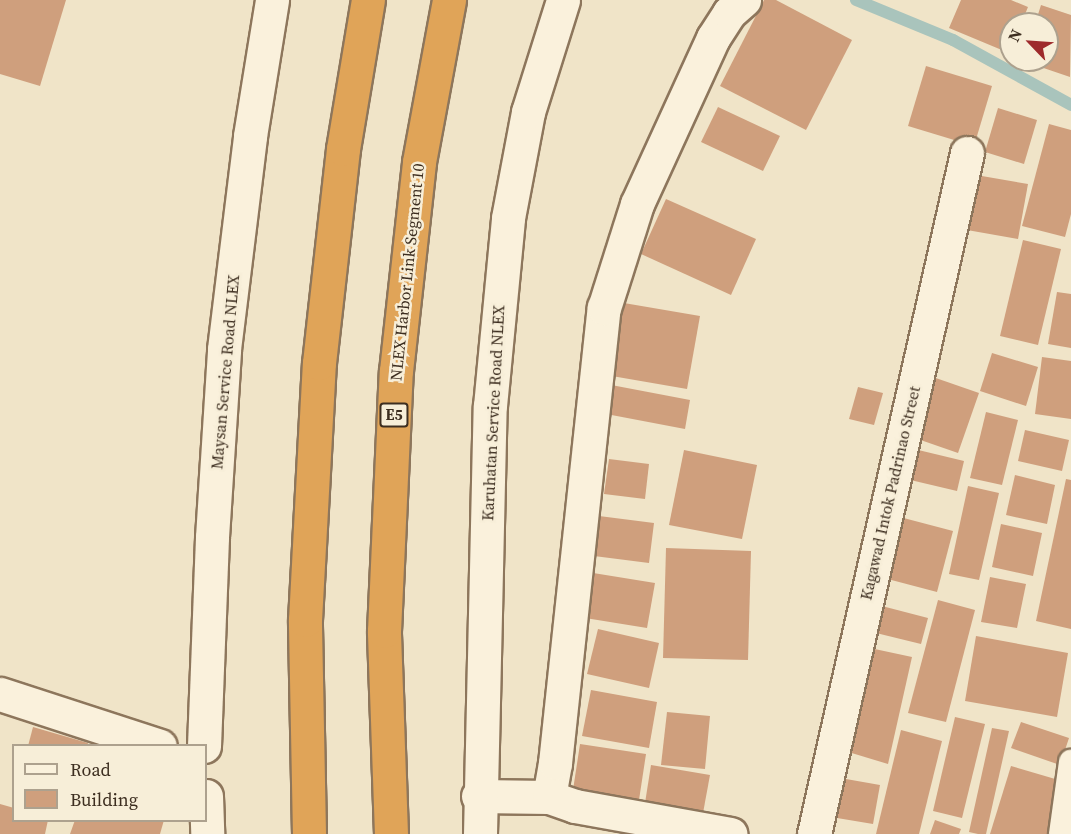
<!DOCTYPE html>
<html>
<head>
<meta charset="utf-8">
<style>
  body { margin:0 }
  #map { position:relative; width:1071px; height:834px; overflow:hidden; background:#f0e4c8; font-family:"Source Serif 4",serif }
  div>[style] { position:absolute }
  .stream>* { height:12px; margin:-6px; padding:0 6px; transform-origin:6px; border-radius:6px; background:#a9c4bc }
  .building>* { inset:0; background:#cf9f7d }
  .roads { filter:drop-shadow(2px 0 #8d765c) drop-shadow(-2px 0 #8d765c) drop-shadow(0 2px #8d765c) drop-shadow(0 -2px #8d765c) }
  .lane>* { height:24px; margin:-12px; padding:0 12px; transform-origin:12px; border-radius:12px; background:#faf1dc }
  .street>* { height:33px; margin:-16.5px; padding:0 16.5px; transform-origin:16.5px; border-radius:16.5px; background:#faf1dc }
  .secondary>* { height:33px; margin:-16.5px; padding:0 16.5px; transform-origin:16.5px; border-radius:16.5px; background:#faf1dc }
  .highway>* { height:33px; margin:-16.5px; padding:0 16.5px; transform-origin:16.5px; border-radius:16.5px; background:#e0a458 }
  span { translate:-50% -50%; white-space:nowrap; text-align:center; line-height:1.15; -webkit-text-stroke:5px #f7eed8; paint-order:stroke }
  .shield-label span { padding:2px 4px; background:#f7eed8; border:2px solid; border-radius:4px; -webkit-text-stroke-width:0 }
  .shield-label { font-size:15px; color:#3d2e20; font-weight:700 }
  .street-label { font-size:16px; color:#3d2e20 }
  .legend { position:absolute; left:12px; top:744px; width:195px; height:78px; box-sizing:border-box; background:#f7eed8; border:2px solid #ada18e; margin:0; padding:8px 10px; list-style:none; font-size:18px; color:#3d2e20 }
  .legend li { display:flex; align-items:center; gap:12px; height:30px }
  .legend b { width:30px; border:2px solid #ada18e }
  .north { position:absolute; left:999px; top:12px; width:60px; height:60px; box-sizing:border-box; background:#f7eed8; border:2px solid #ada18e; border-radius:50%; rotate:295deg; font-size:16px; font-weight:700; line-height:24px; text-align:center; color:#3d2e20 }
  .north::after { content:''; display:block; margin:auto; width:21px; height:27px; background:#9e2a2b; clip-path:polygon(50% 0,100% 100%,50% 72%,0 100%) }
</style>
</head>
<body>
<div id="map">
  <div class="stream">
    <div style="left:856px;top:0;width:105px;rotate:22.4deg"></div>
    <div style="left:953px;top:40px;width:135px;rotate:28.8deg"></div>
  </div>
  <div class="building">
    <div style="clip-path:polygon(0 0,66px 0,40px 86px,0 74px)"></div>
    <div style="clip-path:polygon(764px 0,776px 0,852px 40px,806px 130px,720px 86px)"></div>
    <div style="clip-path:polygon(961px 0,1011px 0,1028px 7px,1021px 24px,1011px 24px,1009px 53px,949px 28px)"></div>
    <div style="clip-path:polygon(1041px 5px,1071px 15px,1070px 77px,1020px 60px,1047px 60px,1047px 24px,1035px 24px)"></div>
    <div style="clip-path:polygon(926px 66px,992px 86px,974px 146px,908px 126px)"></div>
    <div style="clip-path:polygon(718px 107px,780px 136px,763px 171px,701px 142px)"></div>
    <div style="clip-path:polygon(998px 108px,1037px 120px,1024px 164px,985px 152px)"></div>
    <div style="clip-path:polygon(1049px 124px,1071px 130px,1071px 214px,1065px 237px,1022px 226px)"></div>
    <div style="clip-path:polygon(976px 175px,1028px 184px,1018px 239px,967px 230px)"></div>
    <div style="clip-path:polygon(666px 199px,756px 239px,731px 295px,641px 254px)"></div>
    <div style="clip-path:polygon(1023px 240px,1061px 249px,1038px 345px,1000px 336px)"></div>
    <div style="clip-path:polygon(1057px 292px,1071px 294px,1071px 348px,1048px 344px)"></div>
    <div style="clip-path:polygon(618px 302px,700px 316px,687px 389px,606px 375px)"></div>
    <div style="clip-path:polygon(992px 353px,1038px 367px,1026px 406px,980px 391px)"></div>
    <div style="clip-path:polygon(1042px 357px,1071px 361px,1071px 419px,1035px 414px)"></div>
    <div style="clip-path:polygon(930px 376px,979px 393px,958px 453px,909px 436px)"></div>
    <div style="clip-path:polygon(606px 384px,690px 400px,685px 429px,601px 413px)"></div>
    <div style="clip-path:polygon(858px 387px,883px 393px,874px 425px,849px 419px)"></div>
    <div style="clip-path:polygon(986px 412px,1018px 420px,1002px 485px,970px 478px)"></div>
    <div style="clip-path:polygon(1025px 430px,1069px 440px,1062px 471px,1018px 461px)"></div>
    <div style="clip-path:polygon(910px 448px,964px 461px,957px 491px,902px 478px)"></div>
    <div style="clip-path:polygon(684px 450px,757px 465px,742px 539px,669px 525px)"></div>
    <div style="clip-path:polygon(609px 459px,649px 464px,645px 499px,604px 494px)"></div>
    <div style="clip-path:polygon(1015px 475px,1055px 485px,1047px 524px,1006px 515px)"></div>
    <div style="clip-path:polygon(1066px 479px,1071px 480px,1071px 629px,1036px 621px)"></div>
    <div style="clip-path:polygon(968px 486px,999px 493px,979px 580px,949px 574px)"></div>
    <div style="clip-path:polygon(599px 516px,654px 523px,649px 563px,594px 556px)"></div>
    <div style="clip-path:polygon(896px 516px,953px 531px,937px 592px,880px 577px)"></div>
    <div style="clip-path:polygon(1001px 524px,1042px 533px,1033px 576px,992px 567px)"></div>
    <div style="clip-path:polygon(666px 548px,751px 551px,748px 660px,663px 658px)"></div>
    <div style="clip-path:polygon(587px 572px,655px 583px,647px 628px,579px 617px)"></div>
    <div style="clip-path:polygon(990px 577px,1026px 584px,1017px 628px,981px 622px)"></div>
    <div style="clip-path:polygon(938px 600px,975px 610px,946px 722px,908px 713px)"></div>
    <div style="clip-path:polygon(878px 605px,928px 618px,921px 644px,872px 632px)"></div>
    <div style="clip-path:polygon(598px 629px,659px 643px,649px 688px,587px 674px)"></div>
    <div style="clip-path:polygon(976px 636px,1068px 653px,1057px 717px,965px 701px)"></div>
    <div style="clip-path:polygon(870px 648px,912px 657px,888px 764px,845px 751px)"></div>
    <div style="clip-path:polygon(591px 690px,657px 702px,649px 748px,582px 736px)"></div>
    <div style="clip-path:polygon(667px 712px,710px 716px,705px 769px,661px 765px)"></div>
    <div style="clip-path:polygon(955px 717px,985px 724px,962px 818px,933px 811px)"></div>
    <div style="clip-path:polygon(1021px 722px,1069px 738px,1060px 765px,1011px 748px)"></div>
    <div style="clip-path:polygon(33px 727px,88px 743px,87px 746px,28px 746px)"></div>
    <div style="clip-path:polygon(992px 728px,1009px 731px,986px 834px,978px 834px,969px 832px)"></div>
    <div style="clip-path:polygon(901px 730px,942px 741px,919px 834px,876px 834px)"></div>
    <div style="clip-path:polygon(580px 744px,646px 754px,639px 800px,573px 790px)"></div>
    <div style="clip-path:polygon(651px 765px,710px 775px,703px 813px,645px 803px)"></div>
    <div style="clip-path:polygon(1011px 766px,1062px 781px,1049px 834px,990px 834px)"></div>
    <div style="clip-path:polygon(829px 776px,880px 785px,873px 824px,819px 815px)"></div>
    <div style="clip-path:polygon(0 804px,14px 808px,14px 820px,48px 820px,45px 834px,0 834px)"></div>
    <div style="clip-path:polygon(75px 820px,164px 820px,160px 834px,70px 834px)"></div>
    <div style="clip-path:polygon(935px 820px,961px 829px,959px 834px,930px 834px)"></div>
  </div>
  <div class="roads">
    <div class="lane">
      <div style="left:1061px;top:834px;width:73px;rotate:-82.1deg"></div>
    </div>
    <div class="street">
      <div style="left:478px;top:796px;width:71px;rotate:0.8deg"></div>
      <div style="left:549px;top:797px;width:28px;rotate:19deg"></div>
      <div style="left:575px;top:806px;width:158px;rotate:10.2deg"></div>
      <div style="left:549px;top:797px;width:35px;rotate:-80deg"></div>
      <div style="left:555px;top:763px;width:458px;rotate:-83.9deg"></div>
      <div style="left:604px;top:308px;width:109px;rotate:-72.4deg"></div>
      <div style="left:637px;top:204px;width:183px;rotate:-65.4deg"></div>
      <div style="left:713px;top:38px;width:30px;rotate:-57deg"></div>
      <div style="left:729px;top:13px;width:20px;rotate:-41deg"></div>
      <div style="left:814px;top:834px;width:698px;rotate:-77.34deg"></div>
    </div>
    <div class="secondary">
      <div style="left:0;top:694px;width:168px;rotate:18deg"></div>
      <div style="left:204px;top:746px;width:209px;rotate:-87.8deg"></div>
      <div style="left:212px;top:537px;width:188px;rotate:-86.3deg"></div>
      <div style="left:224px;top:349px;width:215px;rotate:-83deg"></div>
      <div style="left:250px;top:136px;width:138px;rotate:-80.8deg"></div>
      <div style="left:206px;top:796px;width:38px;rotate:88deg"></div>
      <div style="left:480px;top:834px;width:428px;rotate:-88.7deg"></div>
      <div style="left:490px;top:406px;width:189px;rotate:-84.5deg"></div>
      <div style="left:508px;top:218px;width:108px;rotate:-79.3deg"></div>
      <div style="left:528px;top:112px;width:117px;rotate:-72.6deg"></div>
    </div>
    <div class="highway">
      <div style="left:309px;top:834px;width:214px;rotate:-91.1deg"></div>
      <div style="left:305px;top:620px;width:257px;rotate:-86.9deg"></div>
      <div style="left:319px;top:363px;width:215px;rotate:-83.6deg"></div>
      <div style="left:343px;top:149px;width:151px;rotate:-80.5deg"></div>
      <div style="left:391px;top:834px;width:203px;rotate:-92deg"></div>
      <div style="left:384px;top:631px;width:260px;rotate:-87.4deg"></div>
      <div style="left:396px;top:371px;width:210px;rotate:-83.7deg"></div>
      <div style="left:419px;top:162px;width:165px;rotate:-79.5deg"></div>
    </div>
  </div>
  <div class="shield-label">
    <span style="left:394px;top:415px">E5</span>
  </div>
  <div class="street-label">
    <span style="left:407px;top:272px;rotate:-84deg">NLEX Harbor Link Segment 10</span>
    <span style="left:225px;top:372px;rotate:-85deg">Maysan Service Road NLEX</span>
    <span style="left:493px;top:413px;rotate:-87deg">Karuhatan Service Road NLEX</span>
    <span style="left:890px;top:493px;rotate:-77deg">Kagawad Intok Padrinao Street</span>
  </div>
  <ul class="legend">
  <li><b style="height:8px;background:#faf1dc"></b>Road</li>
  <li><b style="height:16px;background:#cf9f7d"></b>Building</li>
  </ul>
  <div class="north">N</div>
</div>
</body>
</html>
